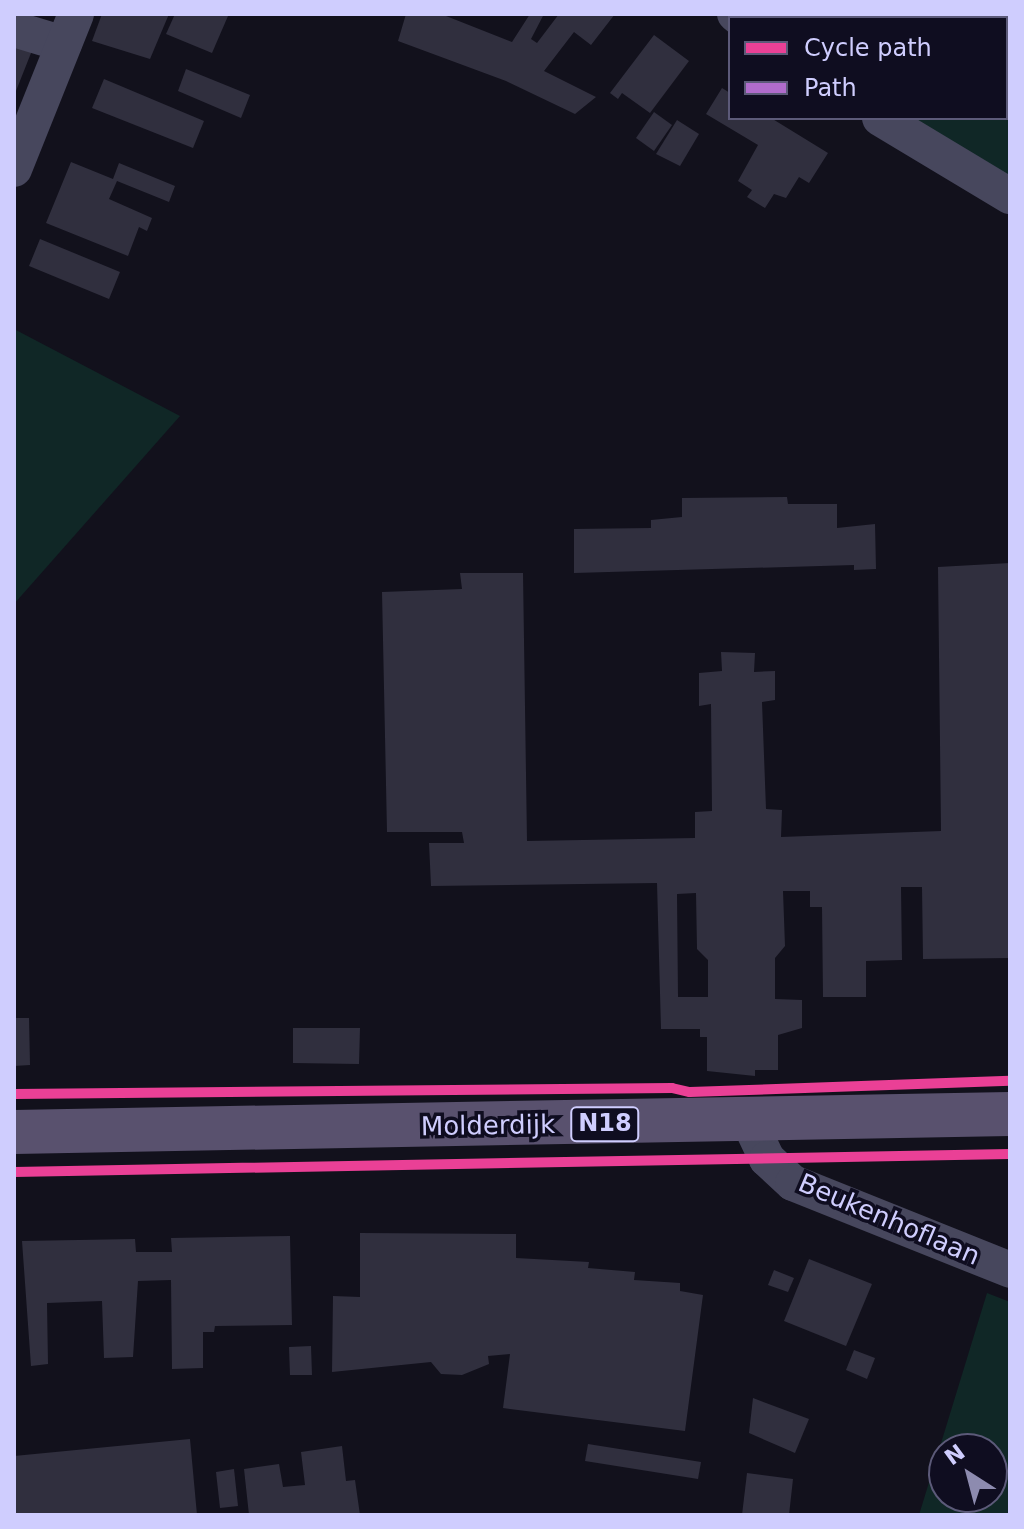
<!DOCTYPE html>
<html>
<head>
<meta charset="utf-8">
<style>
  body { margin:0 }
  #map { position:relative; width:1024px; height:1529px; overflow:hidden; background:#12111c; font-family:"DejaVu Sans",sans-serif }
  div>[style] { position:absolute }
  .green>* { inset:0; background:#102726 }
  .building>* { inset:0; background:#302f3e }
  .minor>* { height:36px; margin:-18px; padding:0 18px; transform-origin:18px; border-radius:18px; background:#47475d }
  .primary>* { height:44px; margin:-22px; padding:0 22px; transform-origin:22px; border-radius:22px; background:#59516e }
  .quiet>* { height:8px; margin-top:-4px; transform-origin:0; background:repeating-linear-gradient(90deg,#b06ccc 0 16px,transparent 0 24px) }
  .cycleway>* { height:10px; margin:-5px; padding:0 5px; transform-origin:5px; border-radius:5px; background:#ea4096 }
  span { translate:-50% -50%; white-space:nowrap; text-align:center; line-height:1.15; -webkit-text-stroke:7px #0f0d20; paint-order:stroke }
  .shield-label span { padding:2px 6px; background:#0f0d20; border:2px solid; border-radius:6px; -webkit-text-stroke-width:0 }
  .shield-label { font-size:24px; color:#cfcdfe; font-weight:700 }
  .street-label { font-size:26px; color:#cfcdfe }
  .frame { position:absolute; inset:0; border:16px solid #cfcdfe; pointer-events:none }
  .legend { position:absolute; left:728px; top:16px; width:280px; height:104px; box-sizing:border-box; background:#0f0d20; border:2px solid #5c5a79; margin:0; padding:10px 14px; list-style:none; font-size:24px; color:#cfcdfe }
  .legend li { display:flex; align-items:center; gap:16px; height:40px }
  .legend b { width:40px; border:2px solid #5c5a79 }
  .north { position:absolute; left:928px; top:1433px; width:80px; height:80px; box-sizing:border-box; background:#0f0d20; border:2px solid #5c5a79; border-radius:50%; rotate:324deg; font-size:22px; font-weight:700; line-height:32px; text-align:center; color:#cfcdfe }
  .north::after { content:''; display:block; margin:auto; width:28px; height:36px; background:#8d8baf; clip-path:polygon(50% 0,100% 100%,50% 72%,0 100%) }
</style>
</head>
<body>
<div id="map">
  <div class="green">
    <div style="clip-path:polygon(973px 14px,1010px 14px,1010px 180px,912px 118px,1006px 118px,1006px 18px,970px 18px)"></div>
    <div style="clip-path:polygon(14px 329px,180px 416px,14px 604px)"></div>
    <div style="clip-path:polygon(evenodd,987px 1293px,1010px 1302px,1010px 1515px,919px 1515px,987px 1293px,944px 1449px,992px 1449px,992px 1497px,944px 1497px,944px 1449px)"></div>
  </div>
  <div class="building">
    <div style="clip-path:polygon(102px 14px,169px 14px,150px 59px,92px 41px)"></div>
    <div style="clip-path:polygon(175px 14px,228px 16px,212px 53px,166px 34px)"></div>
    <div style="clip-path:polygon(406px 14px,441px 14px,512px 42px,530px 14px,544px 14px,531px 39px,537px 43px,559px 14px,615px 14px,591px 45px,574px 32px,544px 71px,596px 97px,575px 114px,506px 81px,398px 41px)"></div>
    <div style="clip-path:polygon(654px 35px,689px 61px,650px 113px,622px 93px,618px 99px,610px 93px)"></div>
    <div style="clip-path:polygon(14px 41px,33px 48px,14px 96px)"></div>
    <div style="clip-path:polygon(186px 69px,250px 95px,241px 118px,178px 91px)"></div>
    <div style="clip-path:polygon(104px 79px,204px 121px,193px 148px,92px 108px)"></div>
    <div style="clip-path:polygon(722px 88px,730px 93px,730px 118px,771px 118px,828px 153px,809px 183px,799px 177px,786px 198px,774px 194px,765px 208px,747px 197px,752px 190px,738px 181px,758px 145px,706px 114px)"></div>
    <div style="clip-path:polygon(654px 112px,672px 125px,654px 151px,636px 138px)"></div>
    <div style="clip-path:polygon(677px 120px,699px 134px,680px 166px,656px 154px)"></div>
    <div style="clip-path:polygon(71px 162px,113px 179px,119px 163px,175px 186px,169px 202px,117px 181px,109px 199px,152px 218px,147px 231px,139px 227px,128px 256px,46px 223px)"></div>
    <div style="clip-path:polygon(40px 239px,120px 272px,109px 299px,29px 266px)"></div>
    <div style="clip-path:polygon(787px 497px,788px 504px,837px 504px,837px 528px,875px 524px,876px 569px,854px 570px,854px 565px,574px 573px,574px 529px,651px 528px,651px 520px,682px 517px,682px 498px)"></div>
    <div style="clip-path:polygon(evenodd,1010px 563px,1010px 958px,923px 959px,922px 887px,901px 887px,902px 960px,866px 961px,866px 997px,823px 997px,822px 907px,810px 907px,810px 891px,783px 891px,785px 946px,775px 958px,775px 999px,802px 1000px,802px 1028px,778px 1035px,778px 1070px,755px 1070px,755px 1076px,707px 1071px,707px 1037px,700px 1037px,700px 1029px,661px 1029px,657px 883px,431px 886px,429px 843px,464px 843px,462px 832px,387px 832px,382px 592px,462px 589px,460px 573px,523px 573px,527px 841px,695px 838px,695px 812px,712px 811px,711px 704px,699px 706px,699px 673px,722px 671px,721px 652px,755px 653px,754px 672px,775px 671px,775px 700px,762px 702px,766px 809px,782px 810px,781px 837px,941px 831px,938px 567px,1010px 563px,696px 893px,697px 949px,708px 960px,708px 997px,678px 997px,677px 894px,696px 893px)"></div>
    <div style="clip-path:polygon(14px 1018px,29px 1018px,30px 1065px,14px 1066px)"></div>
    <div style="clip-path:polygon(293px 1028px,360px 1028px,359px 1064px,293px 1063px)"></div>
    <div style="clip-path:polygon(360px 1233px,516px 1234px,516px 1258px,589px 1262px,588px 1268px,635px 1272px,634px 1280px,680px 1283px,680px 1291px,703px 1295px,685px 1431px,503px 1408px,510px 1354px,488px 1356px,489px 1364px,462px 1375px,441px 1374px,431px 1362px,332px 1372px,333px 1296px,360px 1297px)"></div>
    <div style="clip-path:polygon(290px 1236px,292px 1325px,215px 1326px,214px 1332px,203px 1332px,203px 1368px,172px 1369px,171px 1280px,138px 1281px,133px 1357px,104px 1358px,102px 1301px,47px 1303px,48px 1364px,31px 1366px,22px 1241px,135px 1239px,136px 1252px,172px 1252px,171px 1238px)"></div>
    <div style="clip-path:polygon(809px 1259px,872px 1284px,846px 1346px,784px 1321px)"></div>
    <div style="clip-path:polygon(774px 1270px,794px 1278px,788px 1292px,768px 1285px)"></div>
    <div style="clip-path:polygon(311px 1346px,312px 1375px,290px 1375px,289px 1347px)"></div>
    <div style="clip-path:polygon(854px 1350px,875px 1358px,867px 1379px,846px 1370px)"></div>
    <div style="clip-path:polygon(753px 1398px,809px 1419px,795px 1453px,749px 1433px)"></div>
    <div style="clip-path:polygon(190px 1439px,197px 1515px,14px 1515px,14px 1456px)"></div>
    <div style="clip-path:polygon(588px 1444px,701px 1462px,698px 1479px,585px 1461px)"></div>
    <div style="clip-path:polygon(342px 1446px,346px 1481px,355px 1480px,360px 1515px,249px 1515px,244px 1469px,279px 1464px,283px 1487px,305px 1485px,301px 1452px)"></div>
    <div style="clip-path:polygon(234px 1469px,238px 1506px,220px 1508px,216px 1472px)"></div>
    <div style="clip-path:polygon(747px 1473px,793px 1479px,789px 1515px,742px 1515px)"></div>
  </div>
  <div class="minor">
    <div style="left:735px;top:14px;width:6px;rotate:39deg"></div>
    <div style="left:14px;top:29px;width:52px;rotate:16.7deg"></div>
    <div style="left:880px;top:118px;width:152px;rotate:31deg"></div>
    <div style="left:14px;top:169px;width:167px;rotate:-68.2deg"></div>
    <div style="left:749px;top:1121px;width:42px;rotate:64.7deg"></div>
    <div style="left:767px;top:1159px;width:35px;rotate:43deg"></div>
    <div style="left:793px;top:1183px;width:234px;rotate:21.8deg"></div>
  </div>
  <div class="primary">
    <div style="left:14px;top:1132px;width:996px;rotate:-1.04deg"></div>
  </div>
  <div class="quiet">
    <div style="left:931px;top:18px;width:6px;rotate:-45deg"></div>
  </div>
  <div class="cycleway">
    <div style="left:14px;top:1094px;width:658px;rotate:-0.52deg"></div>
    <div style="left:672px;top:1088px;width:18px;rotate:13deg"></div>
    <div style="left:690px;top:1092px;width:320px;rotate:-2deg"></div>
    <div style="left:14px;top:1172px;width:996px;rotate:-1.04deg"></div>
  </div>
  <div class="shield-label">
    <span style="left:605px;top:1124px">N18</span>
  </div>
  <div class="street-label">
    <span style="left:488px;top:1126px;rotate:-1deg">Molderdijk</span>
    <span style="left:889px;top:1220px;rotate:23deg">Beukenhoflaan</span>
  </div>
  <div class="frame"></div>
  <ul class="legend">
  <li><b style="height:10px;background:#ea4096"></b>Cycle path</li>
  <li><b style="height:10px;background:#b06ccc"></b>Path</li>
  </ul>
  <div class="north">N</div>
</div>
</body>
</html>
